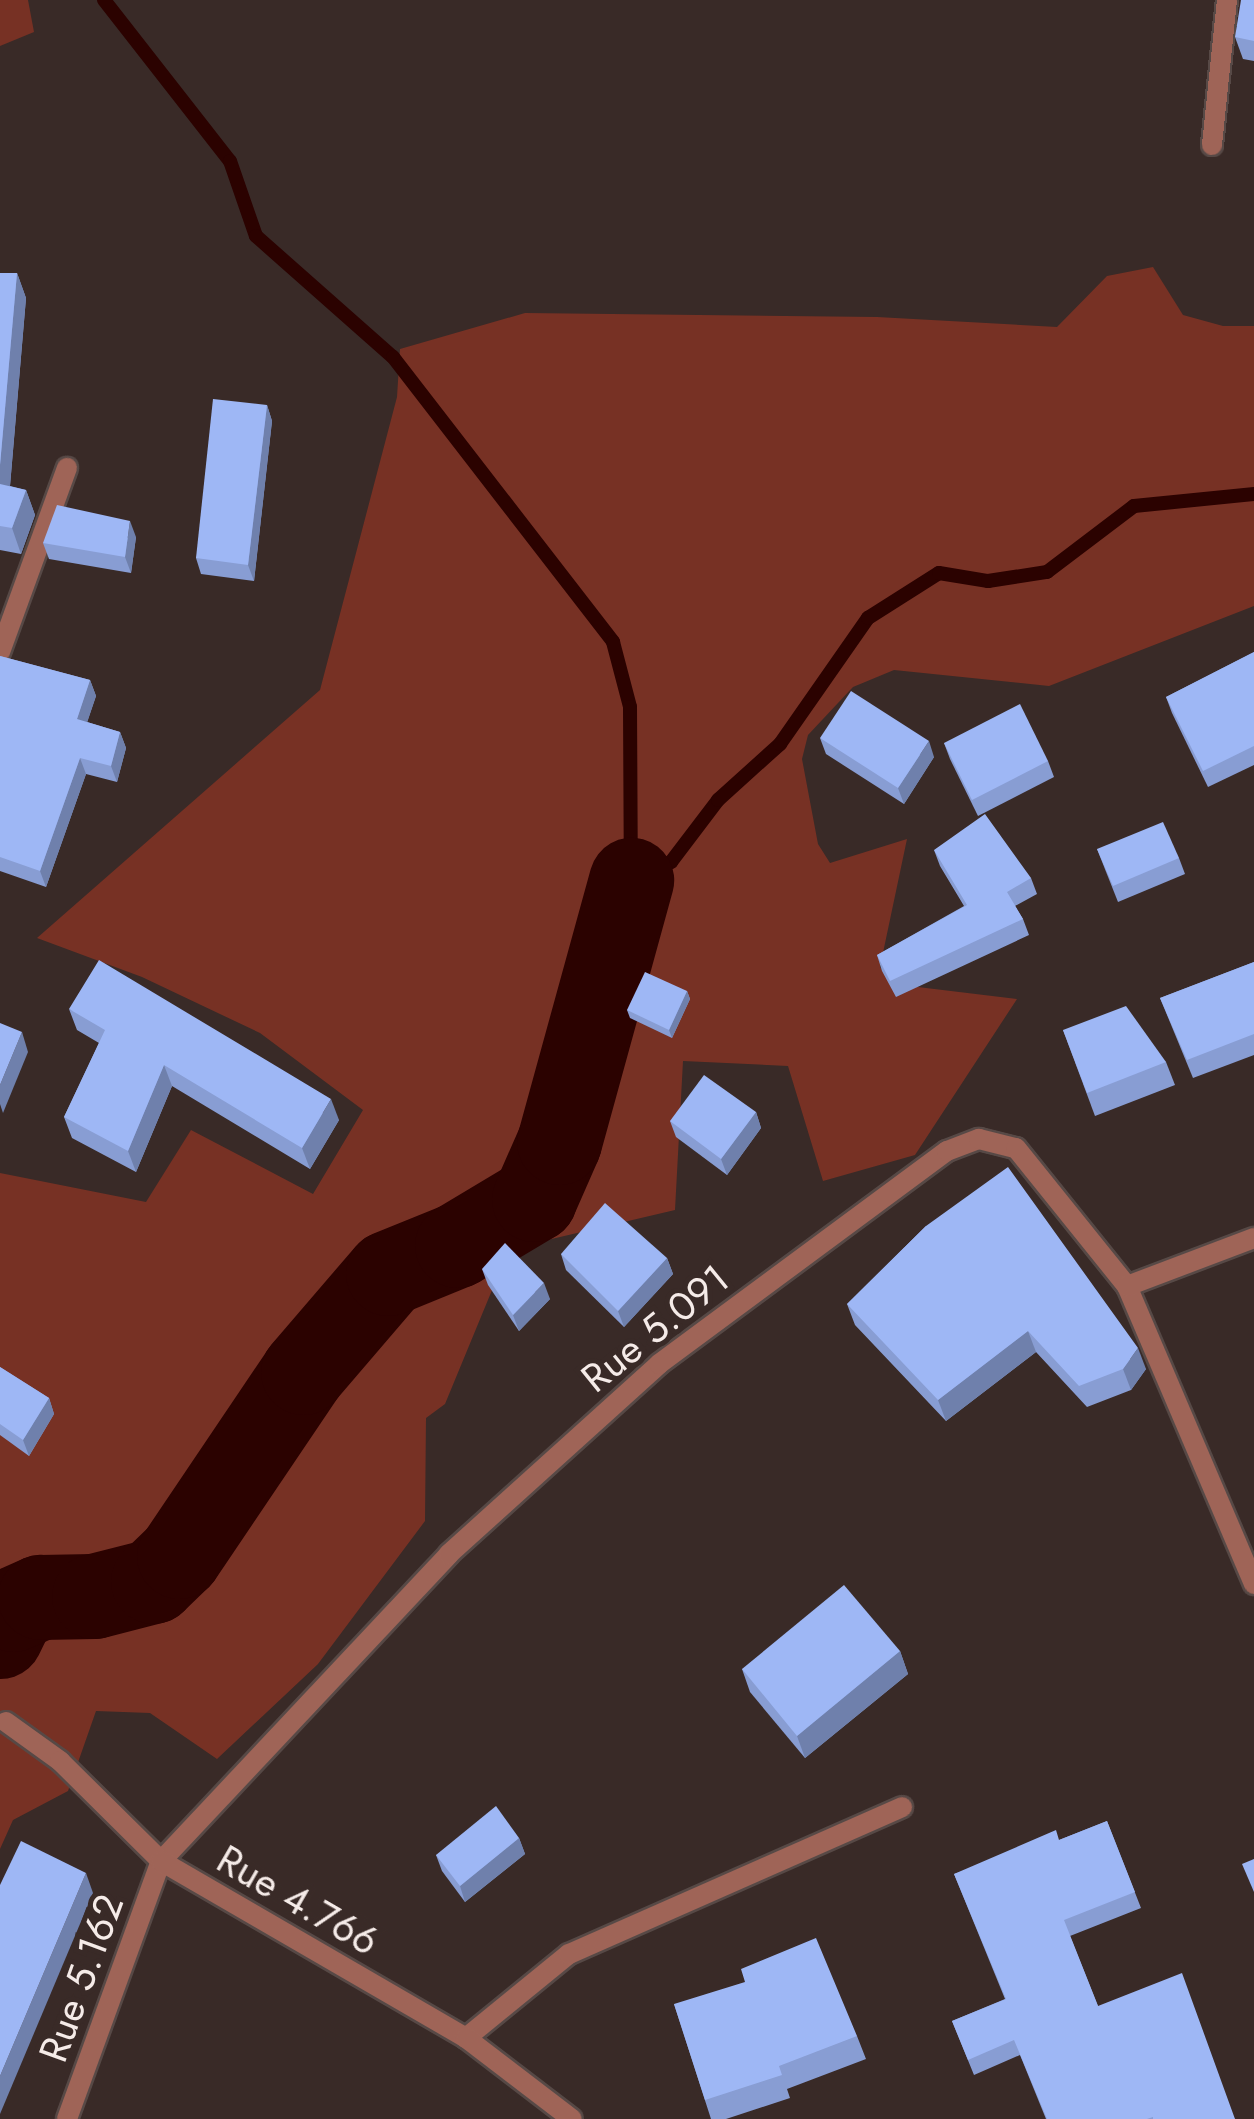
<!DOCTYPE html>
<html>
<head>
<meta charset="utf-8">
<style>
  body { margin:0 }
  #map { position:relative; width:1254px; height:2119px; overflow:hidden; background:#392a27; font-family:Jost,sans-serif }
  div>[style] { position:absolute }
  .green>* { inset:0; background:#773124 }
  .stream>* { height:14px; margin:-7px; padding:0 7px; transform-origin:7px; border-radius:7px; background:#2b0200 }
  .river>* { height:85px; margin:-42.5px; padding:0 42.5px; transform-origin:42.5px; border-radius:42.5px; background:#2b0200 }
  .roads { filter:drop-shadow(2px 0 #574946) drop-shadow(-2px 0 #574946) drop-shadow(0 2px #574946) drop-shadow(0 -2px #574946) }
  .minor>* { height:20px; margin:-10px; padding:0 10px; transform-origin:10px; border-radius:10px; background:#9f6457 }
  .tertiary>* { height:20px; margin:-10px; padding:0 10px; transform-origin:10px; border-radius:10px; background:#9f6457 }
  .wall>* { inset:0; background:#889dd3 }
  .shaded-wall>* { inset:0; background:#6f80ac }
  .building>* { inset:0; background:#9eb7f5 }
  span { translate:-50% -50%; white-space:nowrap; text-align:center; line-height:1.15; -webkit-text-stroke:10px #392a27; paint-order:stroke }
  .street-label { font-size:40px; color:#f5ebe8 }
</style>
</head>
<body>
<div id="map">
  <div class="green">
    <div style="clip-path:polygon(0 0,28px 0,34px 32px,0 46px)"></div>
    <div style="clip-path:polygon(1153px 267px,1183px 315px,1223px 326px,1254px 326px,1254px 606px,1049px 686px,894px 670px,853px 687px,808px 735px,802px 759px,818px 844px,830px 863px,907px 839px,880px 967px,893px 984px,1017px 999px,915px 1155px,823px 1181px,788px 1066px,683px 1061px,675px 1210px,509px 1249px,445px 1404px,426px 1418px,425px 1521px,318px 1664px,217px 1759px,150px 1713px,96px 1711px,68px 1791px,13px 1820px,0 1849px,0 1173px,146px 1202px,191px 1130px,313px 1194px,363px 1110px,260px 1033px,142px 977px,37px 938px,320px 690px,397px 397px,400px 349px,525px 313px,877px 317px,1057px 327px,1107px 276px)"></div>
  </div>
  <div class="stream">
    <div style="left:104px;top:0;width:204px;rotate:52deg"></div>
    <div style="left:230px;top:161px;width:79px;rotate:70.9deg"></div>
    <div style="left:256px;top:236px;width:183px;rotate:41.5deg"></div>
    <div style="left:393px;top:357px;width:360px;rotate:52.3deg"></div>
    <div style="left:613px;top:642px;width:67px;rotate:75.3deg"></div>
    <div style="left:630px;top:707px;width:173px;rotate:89.7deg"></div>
    <div style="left:631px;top:880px;width:44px;rotate:-24.2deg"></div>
    <div style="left:671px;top:862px;width:78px;rotate:-52.8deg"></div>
    <div style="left:718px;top:800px;width:84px;rotate:-42.1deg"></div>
    <div style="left:780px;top:744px;width:154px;rotate:-55.1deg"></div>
    <div style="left:868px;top:618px;width:84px;rotate:-32.4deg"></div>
    <div style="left:939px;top:573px;width:50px;rotate:9.3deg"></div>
    <div style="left:988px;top:581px;width:60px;rotate:-8.7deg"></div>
    <div style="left:1047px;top:572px;width:109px;rotate:-37.2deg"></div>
    <div style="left:1134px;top:506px;width:121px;rotate:-5.7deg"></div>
  </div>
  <div class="river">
    <div style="left:0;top:1636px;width:30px;rotate:-64deg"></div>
    <div style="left:13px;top:1609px;width:30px;rotate:-24deg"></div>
    <div style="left:40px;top:1597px;width:54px;rotate:-1.1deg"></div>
    <div style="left:94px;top:1596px;width:61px;rotate:-14.3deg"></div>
    <div style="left:153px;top:1581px;width:36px;rotate:-44deg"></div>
    <div style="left:179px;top:1556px;width:222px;rotate:-56deg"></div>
    <div style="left:303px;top:1372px;width:130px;rotate:-49.4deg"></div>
    <div style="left:388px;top:1273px;width:74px;rotate:-22.1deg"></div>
    <div style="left:457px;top:1245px;width:90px;rotate:-30.9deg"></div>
    <div style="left:534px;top:1199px;width:62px;rotate:-66.3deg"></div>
    <div style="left:559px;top:1142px;width:272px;rotate:-74.6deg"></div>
  </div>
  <div class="roads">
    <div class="minor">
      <div style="left:1212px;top:145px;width:146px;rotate:-84.1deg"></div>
      <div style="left:0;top:652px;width:196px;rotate:-70deg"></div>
      <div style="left:1127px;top:1286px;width:324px;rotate:66.9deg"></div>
      <div style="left:466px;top:2038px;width:133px;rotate:-39.2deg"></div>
      <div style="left:569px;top:1954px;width:364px;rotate:-23.8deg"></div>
      <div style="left:67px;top:2119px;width:275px;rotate:-70deg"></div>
      <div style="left:161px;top:1861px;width:421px;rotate:-46.8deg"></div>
      <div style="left:449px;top:1554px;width:283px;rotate:-42.1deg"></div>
      <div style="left:659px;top:1364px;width:358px;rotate:-36.5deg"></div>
      <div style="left:947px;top:1151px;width:34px;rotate:-21deg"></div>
      <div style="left:979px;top:1139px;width:38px;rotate:14deg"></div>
      <div style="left:1016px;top:1148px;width:177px;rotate:51.2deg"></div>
      <div style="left:1127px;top:1286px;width:136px;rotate:-20.7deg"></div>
    </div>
    <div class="tertiary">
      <div style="left:6px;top:1722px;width:67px;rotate:35.8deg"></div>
      <div style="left:60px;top:1761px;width:142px;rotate:44.7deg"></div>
      <div style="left:161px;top:1861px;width:353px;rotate:30.1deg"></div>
      <div style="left:466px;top:2038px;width:133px;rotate:37.4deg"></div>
    </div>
  </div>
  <div class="wall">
    <div style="clip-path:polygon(1254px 0,1254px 61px,1243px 59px,1235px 37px)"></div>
    <div style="clip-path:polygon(0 273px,17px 273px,26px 298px,10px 486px,26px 490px,35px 515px,21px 554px,0 550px)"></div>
    <div style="clip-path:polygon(267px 405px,272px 421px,254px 581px,201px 574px,196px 558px)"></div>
    <div style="clip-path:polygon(136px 537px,131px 573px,49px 559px,43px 543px)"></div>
    <div style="clip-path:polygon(1254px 652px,1254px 765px,1208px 787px,1172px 713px,1166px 697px)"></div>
    <div style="clip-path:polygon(0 656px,90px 680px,96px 696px,87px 722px,120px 732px,126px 748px,117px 782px,86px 774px,46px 887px,0 871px)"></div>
    <div style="clip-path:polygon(820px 738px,934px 757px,904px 804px,826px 754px)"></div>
    <div style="clip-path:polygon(944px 743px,1048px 761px,1054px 777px,978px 816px,950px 759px)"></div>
    <div style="clip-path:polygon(1097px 849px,1179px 858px,1185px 874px,1118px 902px)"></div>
    <div style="clip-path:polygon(934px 850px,1031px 878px,1037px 894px,1015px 906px,1023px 919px,1029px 935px,896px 997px,882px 971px,877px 955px,964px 906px,940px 866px)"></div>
    <div style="clip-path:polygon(1254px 962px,1254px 1055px,1193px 1078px,1160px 998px)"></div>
    <div style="clip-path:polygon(687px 991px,690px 999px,672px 1038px,630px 1018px,627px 1010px)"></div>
    <div style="clip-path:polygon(69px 1009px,339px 1120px,310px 1169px,172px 1086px,136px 1172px,72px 1138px,64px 1117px,99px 1043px,77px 1030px)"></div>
    <div style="clip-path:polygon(1063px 1030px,1166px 1062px,1175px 1085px,1095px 1116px)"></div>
    <div style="clip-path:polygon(756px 1112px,761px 1128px,727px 1175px,676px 1137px,670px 1121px)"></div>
    <div style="clip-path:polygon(926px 1226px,1146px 1369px,1131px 1390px,1087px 1407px,1036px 1352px,946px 1421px,855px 1325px,847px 1304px)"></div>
    <div style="clip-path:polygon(561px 1254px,667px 1258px,673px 1274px,624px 1327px,566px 1270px)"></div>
    <div style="clip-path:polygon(482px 1269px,550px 1299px,519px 1331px,488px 1285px)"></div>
    <div style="clip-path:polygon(0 1367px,49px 1398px,54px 1414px,29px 1456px,0 1435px)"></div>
    <div style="clip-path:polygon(900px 1651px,908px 1674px,805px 1758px,750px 1692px,742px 1669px)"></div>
    <div style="clip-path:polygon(1107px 1821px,1141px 1908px,1070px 1936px,1098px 2006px,1235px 2119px,1046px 2119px,1020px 2055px,974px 2075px,952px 2021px,1005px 1999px,954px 1874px,1059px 1840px)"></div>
    <div style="clip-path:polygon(519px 1838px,525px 1854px,465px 1902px,442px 1871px,436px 1855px)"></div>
    <div style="clip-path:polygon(674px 2004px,857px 2036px,866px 2059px,787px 2089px,790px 2098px,726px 2119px,711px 2119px)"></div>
  </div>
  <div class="shaded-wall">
    <div style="clip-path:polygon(17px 273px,26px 298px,8px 509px,0 488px,0 465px)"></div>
    <div style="clip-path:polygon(267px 405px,272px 421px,254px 581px,248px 565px)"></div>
    <div style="clip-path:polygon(26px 490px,35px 515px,21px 554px,12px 528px)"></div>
    <div style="clip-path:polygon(130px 521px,136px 537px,131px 573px,125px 557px)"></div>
    <div style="clip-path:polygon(90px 680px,96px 696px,83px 735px,77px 719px)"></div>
    <div style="clip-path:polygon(120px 732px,126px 748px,117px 782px,111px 766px)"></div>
    <div style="clip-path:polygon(929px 741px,934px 757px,904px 804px,898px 788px)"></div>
    <div style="clip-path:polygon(80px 758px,86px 774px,46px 887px,40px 871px)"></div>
    <div style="clip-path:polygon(687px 991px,690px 999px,672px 1038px,669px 1030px)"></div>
    <div style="clip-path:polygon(22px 1032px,28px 1052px,3px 1113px,0 1104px,0 1085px)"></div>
    <div style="clip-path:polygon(164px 1065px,172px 1086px,136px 1172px,128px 1151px)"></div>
    <div style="clip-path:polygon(331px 1099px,339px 1120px,310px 1169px,302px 1148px)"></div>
    <div style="clip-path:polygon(756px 1112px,761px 1128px,727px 1175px,721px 1159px)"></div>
    <div style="clip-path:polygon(667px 1258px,673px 1274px,624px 1327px,618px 1311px)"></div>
    <div style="clip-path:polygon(544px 1283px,550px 1299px,519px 1331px,513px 1315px)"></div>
    <div style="clip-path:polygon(1028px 1331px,1036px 1352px,946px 1421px,938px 1400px)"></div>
    <div style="clip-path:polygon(1138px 1348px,1146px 1369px,1131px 1390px,1123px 1369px)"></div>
    <div style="clip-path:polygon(49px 1398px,54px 1414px,29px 1456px,23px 1440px)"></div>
    <div style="clip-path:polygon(900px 1651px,908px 1674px,805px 1758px,797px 1736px)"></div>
    <div style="clip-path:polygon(519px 1838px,525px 1854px,465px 1902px,460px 1886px)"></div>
    <div style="clip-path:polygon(86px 1873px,93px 1893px,0 2114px,0 2076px)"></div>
  </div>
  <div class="building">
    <div style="clip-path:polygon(1241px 0,1254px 0,1254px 41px,1235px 37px)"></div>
    <div style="clip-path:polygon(0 273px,17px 273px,0 465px)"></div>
    <div style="clip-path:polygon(213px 399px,267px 405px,248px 565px,196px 558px)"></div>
    <div style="clip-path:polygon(0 484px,26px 490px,12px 528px,0 526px)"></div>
    <div style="clip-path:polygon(57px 505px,130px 521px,125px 557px,43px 543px)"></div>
    <div style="clip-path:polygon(1254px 652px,1254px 746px,1203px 771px,1166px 697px)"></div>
    <div style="clip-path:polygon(0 656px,90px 680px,77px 719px,120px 732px,111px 766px,80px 758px,40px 871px,0 857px)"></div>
    <div style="clip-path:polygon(851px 691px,929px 741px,898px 788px,820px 738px)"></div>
    <div style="clip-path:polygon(1020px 704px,1048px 761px,972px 800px,944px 743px)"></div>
    <div style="clip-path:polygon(985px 814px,1031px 878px,1007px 892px,1023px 919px,890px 981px,877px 955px,967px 905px,934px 850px)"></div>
    <div style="clip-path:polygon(1163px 822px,1179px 858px,1113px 886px,1097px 849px)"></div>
    <div style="clip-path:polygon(99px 960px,331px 1099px,302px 1148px,164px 1065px,128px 1151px,64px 1117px,105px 1030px,69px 1009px)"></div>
    <div style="clip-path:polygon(1254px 962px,1254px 1034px,1187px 1060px,1160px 998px)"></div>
    <div style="clip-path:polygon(645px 972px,687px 991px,669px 1030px,627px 1010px)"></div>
    <div style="clip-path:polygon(1126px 1006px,1166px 1062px,1087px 1093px,1063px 1030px)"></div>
    <div style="clip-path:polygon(0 1023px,22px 1032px,0 1085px)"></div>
    <div style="clip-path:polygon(704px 1075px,756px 1112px,721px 1159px,670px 1121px)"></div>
    <div style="clip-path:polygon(1008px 1167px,1138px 1348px,1123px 1369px,1079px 1386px,1028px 1331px,938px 1400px,847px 1304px,926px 1226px)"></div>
    <div style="clip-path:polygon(605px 1203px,667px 1258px,618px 1311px,561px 1254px)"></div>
    <div style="clip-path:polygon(505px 1243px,544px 1283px,513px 1315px,482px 1269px)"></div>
    <div style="clip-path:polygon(0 1367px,49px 1398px,23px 1440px,0 1424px)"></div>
    <div style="clip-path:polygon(844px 1585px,900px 1651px,797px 1736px,742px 1669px)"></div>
    <div style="clip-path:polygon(496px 1806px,519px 1838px,460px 1886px,436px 1855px)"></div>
    <div style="clip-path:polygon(1107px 1821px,1135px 1892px,1064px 1920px,1098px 2006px,1182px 1973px,1235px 2119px,1153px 2119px,1153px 2117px,1147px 2119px,1047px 2119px,1014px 2040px,968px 2060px,952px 2021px,1006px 1999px,954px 1874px,1056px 1830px,1059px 1840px)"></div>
    <div style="clip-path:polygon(21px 1841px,86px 1873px,0 2076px,0 1885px)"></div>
    <div style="clip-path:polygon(1254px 1859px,1254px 1892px,1242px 1864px)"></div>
    <div style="clip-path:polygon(816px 1938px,857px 2036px,779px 2066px,782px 2075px,705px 2100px,674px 2004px,745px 1982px,741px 1969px)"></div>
  </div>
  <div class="street-label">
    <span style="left:655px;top:1328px;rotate:-39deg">Rue 5.091</span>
    <span style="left:298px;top:1900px;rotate:30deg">Rue 4.766</span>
    <span style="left:81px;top:1978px;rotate:-70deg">Rue 5.162</span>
  </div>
</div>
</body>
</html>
